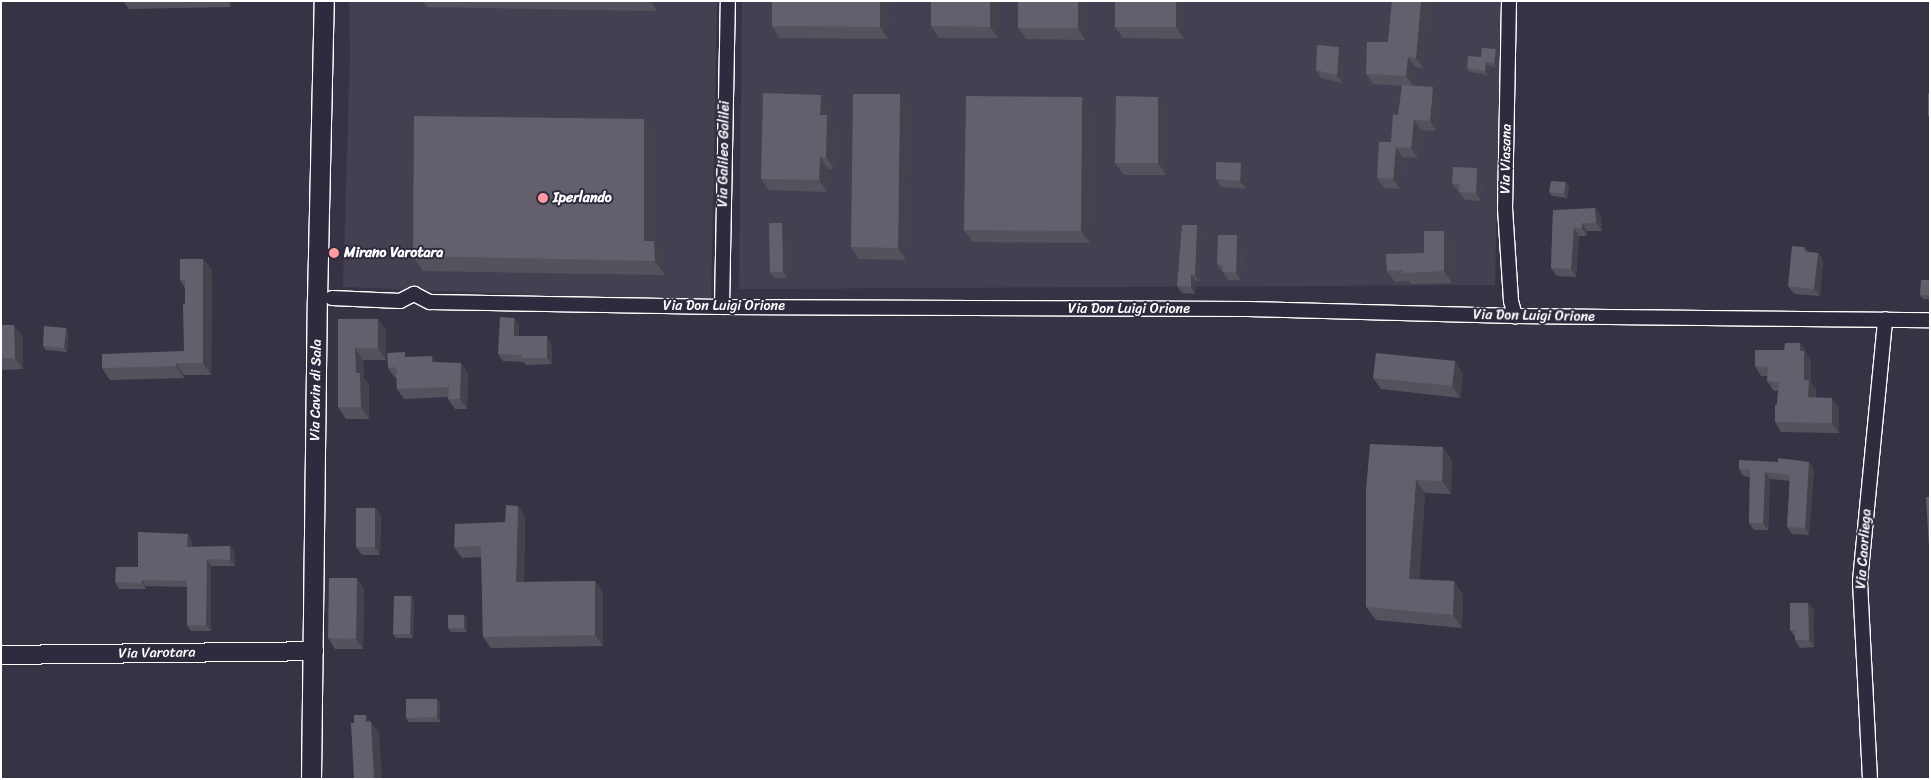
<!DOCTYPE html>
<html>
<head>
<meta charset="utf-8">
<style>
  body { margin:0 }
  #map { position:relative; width:1931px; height:780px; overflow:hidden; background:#373345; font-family:Sriracha,sans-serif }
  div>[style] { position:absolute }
  .built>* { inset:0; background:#444051 }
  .roads { filter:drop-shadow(1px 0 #fff) drop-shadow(-1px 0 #fff) drop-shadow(0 1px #fff) drop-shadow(0 -1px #fff) }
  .minor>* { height:14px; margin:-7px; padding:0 7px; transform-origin:7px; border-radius:7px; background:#2f2a3d }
  .tertiary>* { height:18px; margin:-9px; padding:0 9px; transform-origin:9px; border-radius:9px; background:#2f2a3d }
  .secondary>* { height:19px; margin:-9.5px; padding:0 9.5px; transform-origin:9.5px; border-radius:9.5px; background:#2f2a3d }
  .wall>* { inset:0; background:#55525e }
  .shaded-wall>* { inset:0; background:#45424c }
  .building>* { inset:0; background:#635f6d }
  .dots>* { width:14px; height:14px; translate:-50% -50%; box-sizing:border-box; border:2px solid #2f2a3d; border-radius:50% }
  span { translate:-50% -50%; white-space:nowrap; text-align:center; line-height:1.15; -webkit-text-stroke:4px #2f2a3d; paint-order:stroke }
  .street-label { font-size:14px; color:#fff }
  .poi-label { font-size:14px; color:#fff; font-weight:700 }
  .left { translate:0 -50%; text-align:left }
  .frame { position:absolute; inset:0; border:2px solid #fff; pointer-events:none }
</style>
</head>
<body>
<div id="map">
  <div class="built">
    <div style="clip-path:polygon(349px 1px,717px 1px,711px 302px,343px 287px,350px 54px)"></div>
    <div style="clip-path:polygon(742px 1px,1501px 1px,1495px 285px,739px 289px)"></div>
  </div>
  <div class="roads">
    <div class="minor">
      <div style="left:1509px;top:1px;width:207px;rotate:91.1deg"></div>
      <div style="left:1505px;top:208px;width:93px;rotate:86.3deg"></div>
      <div style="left:1511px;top:301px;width:16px;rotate:75deg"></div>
      <div style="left:332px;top:298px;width:68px;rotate:2.5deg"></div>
      <div style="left:400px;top:301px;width:16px;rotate:-27deg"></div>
      <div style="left:414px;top:294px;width:18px;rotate:27deg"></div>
      <div style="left:430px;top:302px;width:292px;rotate:1deg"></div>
      <div style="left:722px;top:307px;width:526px;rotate:0.22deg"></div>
      <div style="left:1248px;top:309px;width:267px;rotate:1.5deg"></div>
      <div style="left:1515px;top:316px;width:415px;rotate:0.6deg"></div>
      <div style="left:722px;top:307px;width:306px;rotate:-88.9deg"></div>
      <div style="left:1870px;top:779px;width:198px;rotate:-92.9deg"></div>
      <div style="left:1860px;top:581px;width:263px;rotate:-84.5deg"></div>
    </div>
    <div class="tertiary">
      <div style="left:1px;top:655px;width:313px;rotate:-0.7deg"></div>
    </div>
    <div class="secondary">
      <div style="left:311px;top:779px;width:480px;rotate:-89.3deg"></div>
      <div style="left:317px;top:299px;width:298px;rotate:-88.7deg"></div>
    </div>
  </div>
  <div class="wall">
    <div style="clip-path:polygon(123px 1px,231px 1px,231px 7px,129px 9px)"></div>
    <div style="clip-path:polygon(423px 1px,657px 1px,657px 11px,427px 7px)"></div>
    <div style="clip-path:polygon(889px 1px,888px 39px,780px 38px,772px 26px)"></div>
    <div style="clip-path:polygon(931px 1px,1086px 1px,1085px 40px,1026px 39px,1018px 28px,1018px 2px,998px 2px,998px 38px,939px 38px,931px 26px)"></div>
    <div style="clip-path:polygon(1115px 1px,1184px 1px,1184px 39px,1123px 38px,1115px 27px)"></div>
    <div style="clip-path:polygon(1392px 1px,1429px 1px,1423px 68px,1415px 67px,1413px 86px,1440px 97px,1436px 131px,1421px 130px,1418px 158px,1403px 157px,1400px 189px,1384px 188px,1377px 178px,1391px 142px,1398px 115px,1404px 86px,1373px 84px,1366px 74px,1388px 42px)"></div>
    <div style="clip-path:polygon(1499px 53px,1496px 67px,1489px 66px,1488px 75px,1470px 72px,1467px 68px,1481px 57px)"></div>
    <div style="clip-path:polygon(1345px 55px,1343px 83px,1321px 78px,1316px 70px)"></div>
    <div style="clip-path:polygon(900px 94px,908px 106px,906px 260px,859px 259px,851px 247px)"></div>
    <div style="clip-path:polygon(821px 95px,829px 106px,829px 118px,835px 127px,834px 169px,828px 169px,827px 192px,769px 190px,761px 179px)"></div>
    <div style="clip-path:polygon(1082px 97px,1091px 109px,1090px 243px,973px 242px,964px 230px)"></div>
    <div style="clip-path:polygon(1166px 108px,1166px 175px,1124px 175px,1115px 163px)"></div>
    <div style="clip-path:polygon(644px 119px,654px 134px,654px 241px,665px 255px,665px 275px,423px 271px,413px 256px)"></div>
    <div style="clip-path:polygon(1241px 163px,1246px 171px,1246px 189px,1221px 187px,1216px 179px)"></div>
    <div style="clip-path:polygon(1477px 168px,1482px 176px,1481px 201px,1465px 200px,1452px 184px)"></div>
    <div style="clip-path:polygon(1569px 186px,1567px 198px,1552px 196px,1549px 192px)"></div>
    <div style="clip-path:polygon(1553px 210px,1601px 216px,1602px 231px,1587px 231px,1587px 236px,1579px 236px,1576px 277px,1557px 276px,1551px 268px)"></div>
    <div style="clip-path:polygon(1197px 225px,1202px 231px,1199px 281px,1196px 281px,1195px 294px,1182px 293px,1177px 286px)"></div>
    <div style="clip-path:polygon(786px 229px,787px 278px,774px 278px,770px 272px)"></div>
    <div style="clip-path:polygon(1242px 242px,1241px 280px,1228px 280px,1217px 264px)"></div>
    <div style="clip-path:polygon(1452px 242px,1452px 283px,1411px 284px,1409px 281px,1395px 282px,1387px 271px,1424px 253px)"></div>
    <div style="clip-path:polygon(1804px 247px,1808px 252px,1818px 253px,1823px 260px,1820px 296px,1794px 294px,1788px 286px)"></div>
    <div style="clip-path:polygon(203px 259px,212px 270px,211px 375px,184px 375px,184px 378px,110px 380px,102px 368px,184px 351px,185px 288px,180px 280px)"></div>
    <div style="clip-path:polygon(1930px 280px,1930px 299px,1923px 299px,1920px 295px)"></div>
    <div style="clip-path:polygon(514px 318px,519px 325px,519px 336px,551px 343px,552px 364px,526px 365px,524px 362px,503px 361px,498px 354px)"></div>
    <div style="clip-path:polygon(338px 319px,378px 319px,386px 331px,386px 360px,363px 360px,364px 378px,369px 385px,369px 419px,346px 419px,338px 407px)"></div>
    <div style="clip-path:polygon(1px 325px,23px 337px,23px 369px,1px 370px)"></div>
    <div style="clip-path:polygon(66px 328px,68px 332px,67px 352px,46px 350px,43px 346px)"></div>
    <div style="clip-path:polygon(1800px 343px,1807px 353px,1807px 355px,1811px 361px,1811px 382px,1816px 390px,1816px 398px,1839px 408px,1839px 433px,1781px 432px,1775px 422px,1778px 391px,1774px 391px,1767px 381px,1768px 376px,1761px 376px,1755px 366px)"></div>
    <div style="clip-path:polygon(408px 357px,436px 362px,468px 373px,467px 409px,455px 409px,448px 399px,448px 397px,404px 399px,397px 389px,396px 377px,395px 378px,388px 368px)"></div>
    <div style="clip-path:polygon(1463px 373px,1460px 398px,1381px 389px,1373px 378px)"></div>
    <div style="clip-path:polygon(1452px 460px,1451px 494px,1425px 493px,1419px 580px,1454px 581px,1463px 595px,1462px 628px,1376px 620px,1366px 607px,1366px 491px)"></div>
    <div style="clip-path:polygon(1739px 469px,1814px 469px,1809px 535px,1792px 534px,1787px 527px,1790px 481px,1770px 479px,1768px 530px,1754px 530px,1749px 523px,1750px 477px,1743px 476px)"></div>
    <div style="clip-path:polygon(518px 506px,525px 517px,524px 582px,595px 581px,603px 592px,603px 646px,491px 648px,483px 637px,481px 557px,462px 558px,454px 547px,505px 522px)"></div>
    <div style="clip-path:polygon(375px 508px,381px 516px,380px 555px,362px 555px,356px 547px)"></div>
    <div style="clip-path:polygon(192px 541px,192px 547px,230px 546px,234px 552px,235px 566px,211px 566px,211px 631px,191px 631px,187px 625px,187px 587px,146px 586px,146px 589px,119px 589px,115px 582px,138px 567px)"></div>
    <div style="clip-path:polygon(364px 589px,363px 649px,335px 649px,328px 638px)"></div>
    <div style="clip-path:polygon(411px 596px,414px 600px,413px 638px,396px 638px,393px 634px)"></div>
    <div style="clip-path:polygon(1808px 603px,1814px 610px,1814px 647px,1800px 648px,1795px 640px,1795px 637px,1790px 630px)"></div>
    <div style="clip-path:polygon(464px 615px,467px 619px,467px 632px,451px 632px,448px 628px)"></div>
    <div style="clip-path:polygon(437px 699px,440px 703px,440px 722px,409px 722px,406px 718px)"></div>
  </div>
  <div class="shaded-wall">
    <div style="clip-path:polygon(227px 1px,231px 1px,231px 7px)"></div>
    <div style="clip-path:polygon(650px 1px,657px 1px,657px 11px)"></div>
    <div style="clip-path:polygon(880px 1px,889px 1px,888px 39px,880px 27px)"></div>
    <div style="clip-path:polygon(990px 1px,998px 1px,998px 38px,990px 27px)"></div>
    <div style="clip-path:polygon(1078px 1px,1086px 1px,1085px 40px,1078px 28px)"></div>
    <div style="clip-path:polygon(1176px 1px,1184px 1px,1184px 39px,1176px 27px)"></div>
    <div style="clip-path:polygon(1421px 1px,1429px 1px,1423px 68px,1416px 58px)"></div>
    <div style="clip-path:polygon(1339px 47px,1345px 55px,1343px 83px,1337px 75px)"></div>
    <div style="clip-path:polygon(1496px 49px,1499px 53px,1496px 67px,1494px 63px)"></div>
    <div style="clip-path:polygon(1408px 57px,1415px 67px,1413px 86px,1406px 76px)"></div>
    <div style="clip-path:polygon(1486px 62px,1489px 66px,1488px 75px,1485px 71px)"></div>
    <div style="clip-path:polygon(1433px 87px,1440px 97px,1436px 131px,1430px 121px)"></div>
    <div style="clip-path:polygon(900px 94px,908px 106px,906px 260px,898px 248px)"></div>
    <div style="clip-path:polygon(821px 95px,829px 106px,829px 118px,835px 127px,834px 169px,826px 157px,820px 115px)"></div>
    <div style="clip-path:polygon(1082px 97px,1091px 109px,1090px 243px,1081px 231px)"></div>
    <div style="clip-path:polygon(1158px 97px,1166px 108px,1166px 175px,1158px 163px)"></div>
    <div style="clip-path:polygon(644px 119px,654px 134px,654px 241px,665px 255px,665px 275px,655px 261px,644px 241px)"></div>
    <div style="clip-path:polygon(1414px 120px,1421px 130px,1418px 158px,1411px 148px)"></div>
    <div style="clip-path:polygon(1396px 147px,1403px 157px,1400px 189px,1393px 179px)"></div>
    <div style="clip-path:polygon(820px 157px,828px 169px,827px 192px,819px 180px)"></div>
    <div style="clip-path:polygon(1241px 163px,1246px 171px,1246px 189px,1240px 181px)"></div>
    <div style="clip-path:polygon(1477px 168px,1482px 176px,1481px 201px,1476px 193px)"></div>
    <div style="clip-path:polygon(1566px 182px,1569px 186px,1567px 198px,1564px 194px)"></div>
    <div style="clip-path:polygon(1595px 208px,1601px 216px,1602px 231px,1596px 223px)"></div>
    <div style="clip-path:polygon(782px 223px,786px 229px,787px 278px,783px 272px)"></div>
    <div style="clip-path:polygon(1582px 223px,1587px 231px,1587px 236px,1582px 228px)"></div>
    <div style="clip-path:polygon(1197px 225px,1202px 231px,1199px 281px,1195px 275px)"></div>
    <div style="clip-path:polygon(1574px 228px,1579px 236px,1576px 277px,1571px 269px)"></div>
    <div style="clip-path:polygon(1444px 231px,1452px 242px,1452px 283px,1444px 271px)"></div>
    <div style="clip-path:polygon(1237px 235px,1242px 242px,1241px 280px,1236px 273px)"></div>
    <div style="clip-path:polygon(1818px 253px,1823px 260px,1820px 296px,1814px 289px)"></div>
    <div style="clip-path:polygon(203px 259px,212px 270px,211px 375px,203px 363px)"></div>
    <div style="clip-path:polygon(1191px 274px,1196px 281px,1195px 294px,1191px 287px)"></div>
    <div style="clip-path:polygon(514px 318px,519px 325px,519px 343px,514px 336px)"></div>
    <div style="clip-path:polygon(378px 319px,386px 331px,386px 360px,378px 348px)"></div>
    <div style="clip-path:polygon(14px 325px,23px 337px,23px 369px,15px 358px)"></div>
    <div style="clip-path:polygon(66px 328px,68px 332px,67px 352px,64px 348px)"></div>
    <div style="clip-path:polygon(547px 336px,551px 343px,552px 364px,547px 358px)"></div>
    <div style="clip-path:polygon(1800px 343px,1807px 353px,1807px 355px,1811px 361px,1811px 382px,1816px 390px,1815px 407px,1808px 397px,1804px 380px,1800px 351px)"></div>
    <div style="clip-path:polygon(355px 348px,363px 360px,364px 378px,369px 385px,369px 419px,361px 407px,356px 373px)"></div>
    <div style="clip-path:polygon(432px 356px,439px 366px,432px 362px)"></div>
    <div style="clip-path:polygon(1455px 361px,1463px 373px,1460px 398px,1452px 386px)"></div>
    <div style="clip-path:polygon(176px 363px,184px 375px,184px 378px,176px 366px)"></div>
    <div style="clip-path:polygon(461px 363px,468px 373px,467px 409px,460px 399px)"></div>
    <div style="clip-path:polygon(1832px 398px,1839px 408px,1839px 433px,1832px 423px)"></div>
    <div style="clip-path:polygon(1443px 447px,1452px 460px,1451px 494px,1442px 481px)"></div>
    <div style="clip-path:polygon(1809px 462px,1814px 469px,1809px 535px,1805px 528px)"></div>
    <div style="clip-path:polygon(1765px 472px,1770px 479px,1768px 530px,1763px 523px)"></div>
    <div style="clip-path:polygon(1416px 480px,1425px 493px,1419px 593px,1409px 579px)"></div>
    <div style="clip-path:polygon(518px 506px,525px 517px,524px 593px,516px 582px)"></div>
    <div style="clip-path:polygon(375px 508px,381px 516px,380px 555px,375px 547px)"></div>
    <div style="clip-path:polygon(188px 534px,192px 541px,191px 553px,187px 547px)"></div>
    <div style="clip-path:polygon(230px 546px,234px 552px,235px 566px,230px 560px)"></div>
    <div style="clip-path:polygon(207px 559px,211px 566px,211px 631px,206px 625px)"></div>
    <div style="clip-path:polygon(357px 578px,364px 589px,363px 649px,356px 639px)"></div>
    <div style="clip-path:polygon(142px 580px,146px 586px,146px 589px,142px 583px)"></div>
    <div style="clip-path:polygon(595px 581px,603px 592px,603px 646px,595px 635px)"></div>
    <div style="clip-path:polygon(1454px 581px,1463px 595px,1462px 628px,1453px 615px)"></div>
    <div style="clip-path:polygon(411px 596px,414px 600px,413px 638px,410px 634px)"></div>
    <div style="clip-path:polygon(1808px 603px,1814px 610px,1814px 647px,1809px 640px)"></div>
    <div style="clip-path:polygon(464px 615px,467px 619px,467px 632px,464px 628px)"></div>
    <div style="clip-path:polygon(437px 699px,440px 703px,440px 722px,437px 717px)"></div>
    <div style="clip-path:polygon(366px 715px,379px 733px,382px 779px,374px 778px)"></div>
  </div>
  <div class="building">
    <div style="clip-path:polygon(772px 1px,880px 1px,880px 27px,772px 26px)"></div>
    <div style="clip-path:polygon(931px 1px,990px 1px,990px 27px,931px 26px)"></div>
    <div style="clip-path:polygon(1018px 1px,1078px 1px,1078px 28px,1018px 28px)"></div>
    <div style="clip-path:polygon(1115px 1px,1176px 1px,1176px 27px,1115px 27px)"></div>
    <div style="clip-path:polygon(1392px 1px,1421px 1px,1416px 58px,1408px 57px,1406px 76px,1366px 74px,1367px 42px,1388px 42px)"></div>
    <div style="clip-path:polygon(1317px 45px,1339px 47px,1337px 75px,1316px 70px)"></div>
    <div style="clip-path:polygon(1482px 48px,1496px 49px,1494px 63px,1486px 62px,1485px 71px,1467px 68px,1468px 56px,1481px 57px)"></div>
    <div style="clip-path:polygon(1402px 85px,1433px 87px,1430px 121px,1414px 120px,1411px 148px,1396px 147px,1393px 179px,1377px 178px,1379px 142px,1391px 142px,1393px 114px,1398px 115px)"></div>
    <div style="clip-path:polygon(763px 93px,821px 95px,820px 115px,827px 115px,826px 157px,820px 157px,819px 180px,761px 179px)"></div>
    <div style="clip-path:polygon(853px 94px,900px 94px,898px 248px,851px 247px)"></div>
    <div style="clip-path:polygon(1928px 94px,1930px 94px,1930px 116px,1928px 116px)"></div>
    <div style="clip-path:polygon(966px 96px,1082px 97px,1081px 231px,964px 230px)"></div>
    <div style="clip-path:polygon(1116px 96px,1158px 97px,1158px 163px,1115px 163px)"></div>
    <div style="clip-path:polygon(414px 116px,644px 119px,644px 241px,654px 241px,655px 261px,413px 256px)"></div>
    <div style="clip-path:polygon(1216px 162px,1241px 163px,1240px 181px,1216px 179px)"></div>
    <div style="clip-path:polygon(1453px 167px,1477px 168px,1476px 193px,1459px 192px,1460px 184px,1452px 184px)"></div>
    <div style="clip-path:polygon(1551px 181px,1566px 182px,1564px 194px,1549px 192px)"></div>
    <div style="clip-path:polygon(1595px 208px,1596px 223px,1582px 223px,1582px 228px,1574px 228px,1571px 269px,1551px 268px,1553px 210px)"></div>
    <div style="clip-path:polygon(769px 223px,782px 223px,783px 272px,770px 272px)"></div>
    <div style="clip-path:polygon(1182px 225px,1197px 225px,1195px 275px,1191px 274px,1191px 287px,1177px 286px)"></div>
    <div style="clip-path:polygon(1424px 231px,1444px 231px,1444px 271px,1403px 273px,1402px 270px,1387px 271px,1386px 254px,1424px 253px)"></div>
    <div style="clip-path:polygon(1218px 235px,1237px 235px,1236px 273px,1223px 272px,1223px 265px,1217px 264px)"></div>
    <div style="clip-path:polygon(1792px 246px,1804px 247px,1804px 252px,1818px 253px,1814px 289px,1788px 286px)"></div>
    <div style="clip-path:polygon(180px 259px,203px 259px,203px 363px,176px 363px,176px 366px,102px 368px,102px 354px,184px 351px,183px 304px,185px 304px,185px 280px,180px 280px)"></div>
    <div style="clip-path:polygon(1921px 280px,1930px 280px,1930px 295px,1920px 295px)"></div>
    <div style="clip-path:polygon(500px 317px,514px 318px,514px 336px,547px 336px,547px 358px,522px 358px,522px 355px,498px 354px)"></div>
    <div style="clip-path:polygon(338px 319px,378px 319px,378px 348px,355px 348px,356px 373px,360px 373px,361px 407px,338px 407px)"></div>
    <div style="clip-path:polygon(1px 325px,14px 325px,15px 358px,1px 358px)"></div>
    <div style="clip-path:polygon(44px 326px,66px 328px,64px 348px,43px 346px)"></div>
    <div style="clip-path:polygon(1785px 343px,1800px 343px,1800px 351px,1804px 351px,1804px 380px,1809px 380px,1808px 397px,1832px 398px,1832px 423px,1775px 422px,1775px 405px,1777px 405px,1779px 382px,1767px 381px,1768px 367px,1755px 366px,1755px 350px,1784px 350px)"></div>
    <div style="clip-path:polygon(405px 352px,405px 357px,432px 356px,432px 362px,461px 363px,460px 399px,448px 399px,449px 387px,397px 389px,396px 367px,388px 368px,387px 353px)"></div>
    <div style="clip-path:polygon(1376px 353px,1455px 361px,1452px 386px,1373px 378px)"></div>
    <div style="clip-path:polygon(1370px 444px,1443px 447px,1442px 481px,1416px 480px,1409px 579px,1454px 581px,1453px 615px,1366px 607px,1366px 491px)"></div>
    <div style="clip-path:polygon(1778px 458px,1809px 462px,1805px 528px,1787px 527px,1790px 475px,1765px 472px,1763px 523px,1749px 523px,1750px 470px,1739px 469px,1739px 460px,1778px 462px)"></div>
    <div style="clip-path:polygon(1926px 497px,1930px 497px,1930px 563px)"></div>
    <div style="clip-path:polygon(506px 505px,518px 506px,516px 582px,595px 581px,595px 635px,483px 637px,481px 546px,454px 547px,455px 524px,505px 522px)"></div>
    <div style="clip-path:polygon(356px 508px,375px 508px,375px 547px,356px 547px)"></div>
    <div style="clip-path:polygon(138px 532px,188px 534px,187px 547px,230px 546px,230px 560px,207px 559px,206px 625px,187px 625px,187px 581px,142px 580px,142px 583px,115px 582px,116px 567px,138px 567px)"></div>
    <div style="clip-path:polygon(329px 578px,357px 578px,356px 639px,328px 638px)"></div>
    <div style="clip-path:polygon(394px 596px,411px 596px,410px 634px,393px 634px)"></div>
    <div style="clip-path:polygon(1790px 603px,1808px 603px,1809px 640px,1795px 640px,1795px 630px,1790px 630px)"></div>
    <div style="clip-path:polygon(448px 615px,464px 615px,464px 628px,448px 628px)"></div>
    <div style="clip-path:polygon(406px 699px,437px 699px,437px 717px,406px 718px)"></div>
    <div style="clip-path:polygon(354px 715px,366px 715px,366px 722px,371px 722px,374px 778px,354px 779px,351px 723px,354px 723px)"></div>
  </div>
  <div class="dots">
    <div style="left:543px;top:198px;background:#ff9aa2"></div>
    <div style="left:334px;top:253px;background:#ff9aa2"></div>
  </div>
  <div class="street-label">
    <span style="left:724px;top:154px;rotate:-89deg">Via Galileo Galilei</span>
    <span style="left:1506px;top:159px;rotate:-89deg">Via Viasana</span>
    <span style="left:724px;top:306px">Via Don Luigi Orione</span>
    <span style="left:1129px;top:309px">Via Don Luigi Orione</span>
    <span style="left:1534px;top:316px;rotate:1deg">Via Don Luigi Orione</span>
    <span style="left:316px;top:390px;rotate:-89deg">Via Cavin di Sala</span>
    <span style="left:1864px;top:549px;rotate:-86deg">Via Caorliega</span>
    <span style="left:157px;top:653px;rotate:-1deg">Via Varotara</span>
  </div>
  <div class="poi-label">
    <span class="left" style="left:553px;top:198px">Iperlando</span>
    <span class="left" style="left:344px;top:253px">Mirano Varotara</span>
  </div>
  <div class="frame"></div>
</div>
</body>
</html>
